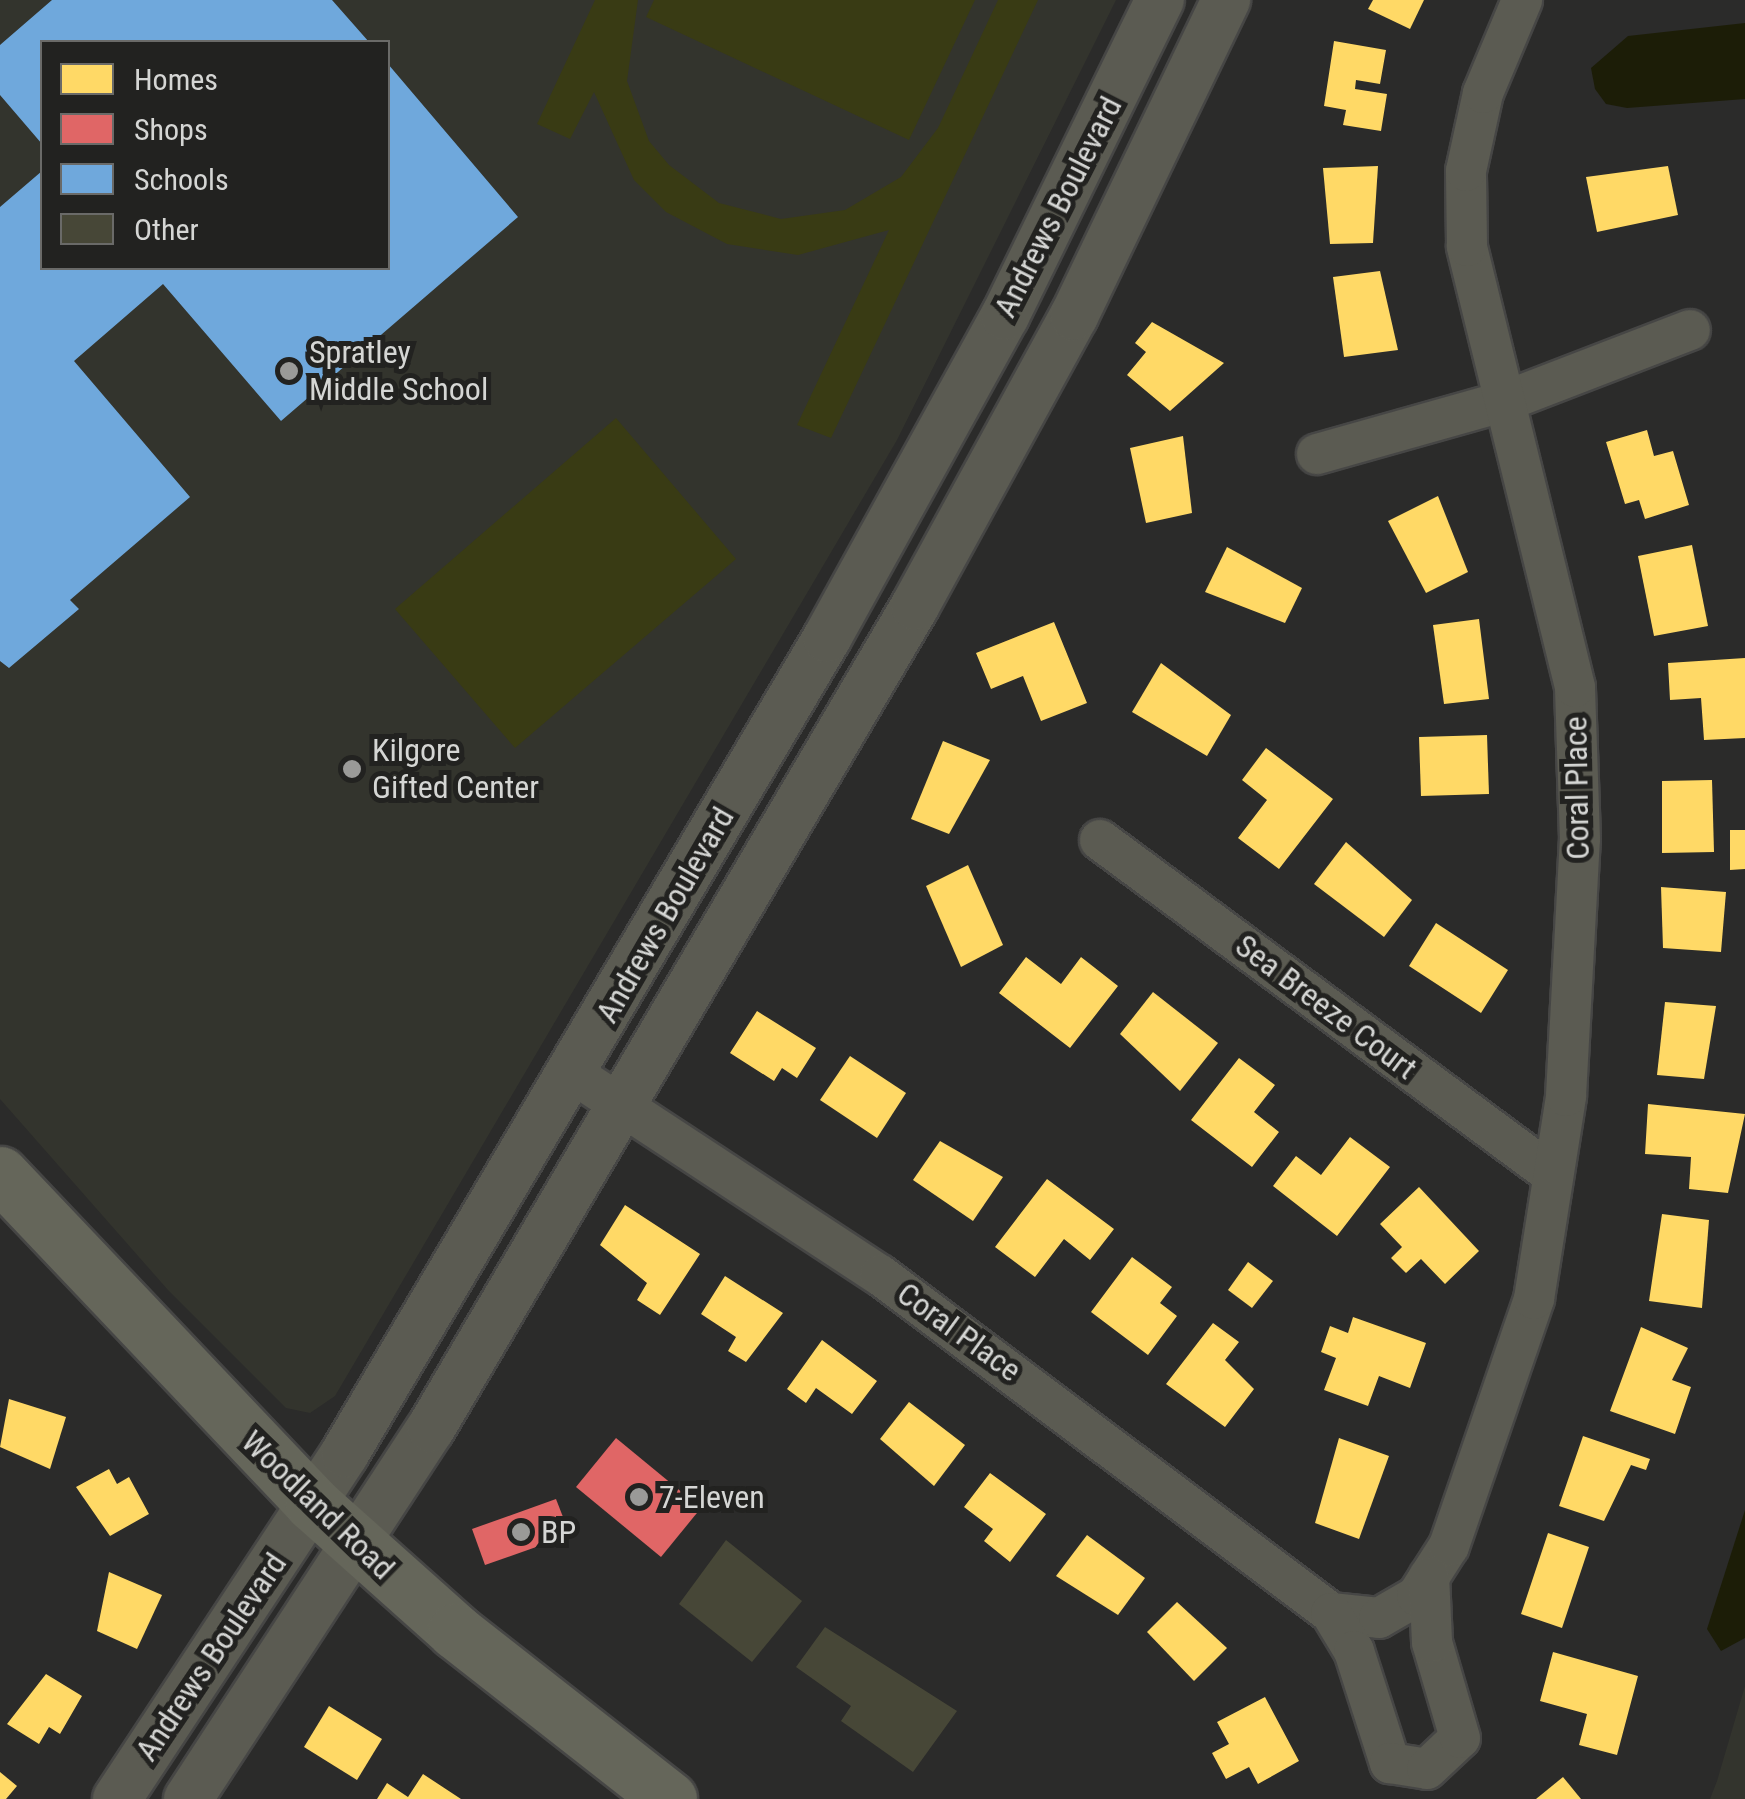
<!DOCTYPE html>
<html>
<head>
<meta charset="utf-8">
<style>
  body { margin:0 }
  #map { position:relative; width:1745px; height:1799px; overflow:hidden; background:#2b2b2a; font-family:"Roboto Condensed",sans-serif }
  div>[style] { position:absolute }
  .built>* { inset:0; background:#33342d }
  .green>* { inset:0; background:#393b14 }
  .water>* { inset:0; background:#1c1d07 }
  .homes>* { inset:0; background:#ffd966 }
  .shops>* { inset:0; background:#e06666 }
  .schools>* { inset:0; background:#6fa8dc }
  .building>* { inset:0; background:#474737 }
  .roads { filter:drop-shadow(2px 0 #464645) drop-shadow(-2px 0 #464645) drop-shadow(0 2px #464645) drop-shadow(0 -2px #464645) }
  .minor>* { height:40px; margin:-20px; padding:0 20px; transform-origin:20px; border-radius:20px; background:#5b5b52 }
  .tertiary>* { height:48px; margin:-24px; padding:0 24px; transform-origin:24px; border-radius:24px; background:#5b5b52 }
  .secondary>* { height:55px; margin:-27.5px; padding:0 27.5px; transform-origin:27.5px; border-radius:27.5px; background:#65665a }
  .dots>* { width:28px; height:28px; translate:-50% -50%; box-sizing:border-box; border:5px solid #222220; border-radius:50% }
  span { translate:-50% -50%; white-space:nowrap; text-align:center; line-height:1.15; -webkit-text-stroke:10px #222220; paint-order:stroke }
  .street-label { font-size:32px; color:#d5d6d4 }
  .poi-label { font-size:32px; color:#d5d6d4 }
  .left { translate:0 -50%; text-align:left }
  .legend { position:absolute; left:40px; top:40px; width:350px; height:230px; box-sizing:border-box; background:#222220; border:2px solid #6a6a68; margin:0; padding:12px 18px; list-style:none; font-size:30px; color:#d5d6d4 }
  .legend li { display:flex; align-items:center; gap:20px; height:50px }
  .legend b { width:50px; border:2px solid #6a6a68 }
</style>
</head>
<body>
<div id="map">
  <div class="built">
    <div style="clip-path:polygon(evenodd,0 0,1116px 0,897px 440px,335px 1396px,310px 1413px,286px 1408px,168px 1290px,0 1099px,0 0,42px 42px,388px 42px,388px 268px,42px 268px,42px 42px)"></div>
    <div style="clip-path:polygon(1745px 1686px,1745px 1799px,1710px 1799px,1717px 1781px)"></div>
  </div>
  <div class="green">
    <div style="clip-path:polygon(595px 0,638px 0,627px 81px,649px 141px,669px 165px,719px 203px,781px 219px,845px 210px,901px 177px,938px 128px,998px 0,1038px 0,831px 438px,797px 425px,889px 230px,798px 255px,727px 244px,666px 212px,634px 180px,594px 92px,570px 139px,537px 124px)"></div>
    <div style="clip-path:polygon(654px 0,975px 0,909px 140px,646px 17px)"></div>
    <div style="clip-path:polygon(616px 418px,736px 559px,515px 748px,395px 609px)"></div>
  </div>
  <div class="water">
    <div style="clip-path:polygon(1745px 23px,1745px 99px,1627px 108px,1606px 104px,1595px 89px,1591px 68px,1628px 36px)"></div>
    <div style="clip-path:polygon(1745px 1510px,1745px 1638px,1721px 1651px,1707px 1629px)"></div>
  </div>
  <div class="homes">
    <div style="clip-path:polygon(1373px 0,1424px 0,1410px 29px,1368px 9px)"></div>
    <div style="clip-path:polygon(1334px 41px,1386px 50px,1380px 84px,1356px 80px,1355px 89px,1387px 94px,1381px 131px,1343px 125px,1346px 110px,1324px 106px)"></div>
    <div style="clip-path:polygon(1378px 166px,1373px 243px,1330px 244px,1323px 168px)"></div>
    <div style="clip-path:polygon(1668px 166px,1678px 215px,1597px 232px,1586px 177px)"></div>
    <div style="clip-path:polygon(1380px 271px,1398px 350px,1344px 357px,1333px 277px)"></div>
    <div style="clip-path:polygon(1152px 322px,1224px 363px,1170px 411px,1127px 375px,1146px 352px,1135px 343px)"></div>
    <div style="clip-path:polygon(1647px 430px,1654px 456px,1673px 451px,1689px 505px,1645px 519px,1639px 500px,1625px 504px,1606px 442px)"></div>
    <div style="clip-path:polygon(1183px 436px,1192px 513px,1146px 523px,1130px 448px)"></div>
    <div style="clip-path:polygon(1438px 496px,1468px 572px,1426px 593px,1388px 521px)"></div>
    <div style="clip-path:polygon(1692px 545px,1708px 626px,1654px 636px,1638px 556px)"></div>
    <div style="clip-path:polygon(1227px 547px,1302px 588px,1285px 623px,1205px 592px)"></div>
    <div style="clip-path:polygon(1479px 619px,1489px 699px,1444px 704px,1433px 625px)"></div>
    <div style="clip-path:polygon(1054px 622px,1087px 703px,1041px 721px,1023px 676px,991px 689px,976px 653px)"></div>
    <div style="clip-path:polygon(1745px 658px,1745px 738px,1704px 740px,1701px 698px,1670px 700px,1668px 663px)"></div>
    <div style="clip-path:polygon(1161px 663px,1231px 715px,1207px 756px,1132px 712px)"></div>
    <div style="clip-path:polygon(1487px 735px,1489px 794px,1421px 796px,1419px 737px)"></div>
    <div style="clip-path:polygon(943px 741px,990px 760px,949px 834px,911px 819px)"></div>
    <div style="clip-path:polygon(1266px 748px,1333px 799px,1279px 869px,1238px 838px,1267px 800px,1242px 780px)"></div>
    <div style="clip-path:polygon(1712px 780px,1714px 852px,1662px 853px,1662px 781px)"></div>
    <div style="clip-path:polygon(1730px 830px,1745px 830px,1745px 869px,1730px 870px)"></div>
    <div style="clip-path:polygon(1346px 842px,1412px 900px,1384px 937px,1314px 884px)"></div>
    <div style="clip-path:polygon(968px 865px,1003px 945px,961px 967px,926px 886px)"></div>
    <div style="clip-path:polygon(1661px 887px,1726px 892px,1721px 952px,1663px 948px)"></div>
    <div style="clip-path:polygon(1436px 923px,1508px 970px,1481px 1013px,1409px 966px)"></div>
    <div style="clip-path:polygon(1026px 957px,1061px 984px,1081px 957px,1118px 986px,1070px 1048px,999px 993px)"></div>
    <div style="clip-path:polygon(1153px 992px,1218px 1043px,1180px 1091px,1120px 1034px)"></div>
    <div style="clip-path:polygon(1665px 1002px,1716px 1006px,1704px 1079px,1657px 1075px)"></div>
    <div style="clip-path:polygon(757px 1011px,816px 1048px,797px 1078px,782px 1068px,774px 1081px,730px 1053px)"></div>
    <div style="clip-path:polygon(850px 1056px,906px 1093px,877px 1138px,820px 1100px)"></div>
    <div style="clip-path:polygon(1239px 1058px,1275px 1085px,1254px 1112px,1279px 1132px,1252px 1167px,1191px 1120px)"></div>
    <div style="clip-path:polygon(1648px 1104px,1745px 1114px,1728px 1193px,1689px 1189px,1691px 1157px,1645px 1154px)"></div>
    <div style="clip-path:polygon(1350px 1137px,1390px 1167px,1337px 1236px,1273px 1186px,1296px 1156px,1321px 1175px)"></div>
    <div style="clip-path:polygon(940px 1141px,1003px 1177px,973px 1221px,913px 1180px)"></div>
    <div style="clip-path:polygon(1047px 1179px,1114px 1229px,1090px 1260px,1064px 1239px,1035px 1277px,995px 1247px)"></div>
    <div style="clip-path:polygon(1419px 1187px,1479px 1251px,1445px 1284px,1421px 1259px,1406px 1273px,1391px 1258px,1402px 1247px,1380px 1224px)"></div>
    <div style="clip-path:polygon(625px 1205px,700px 1254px,660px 1315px,637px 1300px,647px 1283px,600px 1245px)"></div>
    <div style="clip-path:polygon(1662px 1214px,1709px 1220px,1702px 1308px,1649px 1301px)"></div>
    <div style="clip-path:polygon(1132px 1257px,1172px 1287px,1160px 1303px,1177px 1316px,1148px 1355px,1091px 1312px)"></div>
    <div style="clip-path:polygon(1248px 1262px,1273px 1281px,1252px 1308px,1228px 1290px)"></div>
    <div style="clip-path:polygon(725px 1276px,783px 1313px,746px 1362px,728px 1351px,736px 1337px,701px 1314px)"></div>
    <div style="clip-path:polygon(1353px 1317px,1426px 1343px,1410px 1388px,1379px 1376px,1368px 1406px,1324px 1390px,1336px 1358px,1321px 1352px,1330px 1326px,1348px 1333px)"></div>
    <div style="clip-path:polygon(1213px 1323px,1239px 1342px,1225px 1360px,1254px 1389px,1225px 1427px,1166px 1384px)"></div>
    <div style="clip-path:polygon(1641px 1327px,1688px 1348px,1672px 1380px,1691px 1387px,1675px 1434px,1610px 1411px)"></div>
    <div style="clip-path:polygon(822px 1340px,877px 1381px,852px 1414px,816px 1388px,806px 1403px,787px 1389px)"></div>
    <div style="clip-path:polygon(9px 1399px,66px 1417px,50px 1469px,0 1447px)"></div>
    <div style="clip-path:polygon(909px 1402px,965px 1445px,934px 1486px,880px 1439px)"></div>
    <div style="clip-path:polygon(1583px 1436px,1650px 1459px,1646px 1470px,1631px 1465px,1604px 1521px,1559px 1506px)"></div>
    <div style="clip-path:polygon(1339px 1438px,1389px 1456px,1359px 1539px,1315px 1523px)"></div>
    <div style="clip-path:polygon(109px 1469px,117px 1484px,129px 1477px,149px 1514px,110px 1536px,76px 1487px)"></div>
    <div style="clip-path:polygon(990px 1473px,1046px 1514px,1010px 1562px,984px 1541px,993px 1529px,964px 1507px)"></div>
    <div style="clip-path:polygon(1548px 1533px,1589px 1547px,1562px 1628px,1521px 1614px)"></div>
    <div style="clip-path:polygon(1087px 1535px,1145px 1578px,1118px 1615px,1056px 1576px)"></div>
    <div style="clip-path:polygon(109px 1572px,162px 1595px,137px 1649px,97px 1631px)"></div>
    <div style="clip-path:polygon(1177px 1602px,1227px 1648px,1194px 1681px,1147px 1632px)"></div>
    <div style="clip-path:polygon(1553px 1652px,1638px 1676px,1617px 1755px,1579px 1745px,1587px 1714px,1540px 1701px)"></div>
    <div style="clip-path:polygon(46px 1674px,82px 1696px,60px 1734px,49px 1727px,39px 1744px,7px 1724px)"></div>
    <div style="clip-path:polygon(1265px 1697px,1299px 1761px,1258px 1784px,1249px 1767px,1226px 1779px,1212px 1753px,1229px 1744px,1217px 1722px)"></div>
    <div style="clip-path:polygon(329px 1706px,382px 1739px,357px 1780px,304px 1747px)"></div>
    <div style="clip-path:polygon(0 1772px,17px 1786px,6px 1799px,0 1799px)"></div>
    <div style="clip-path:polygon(423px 1774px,461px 1799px,377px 1799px,387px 1783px,408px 1797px)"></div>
    <div style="clip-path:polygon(1563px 1777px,1581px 1799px,1536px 1799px)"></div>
  </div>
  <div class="shops">
    <div style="clip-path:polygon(616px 1438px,701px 1508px,661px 1557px,576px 1487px)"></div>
    <div style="clip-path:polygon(556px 1499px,570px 1535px,485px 1565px,472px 1529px)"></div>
  </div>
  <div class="schools">
    <div style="clip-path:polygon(52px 0,332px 0,369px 42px,42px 42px,42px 144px,0 95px,0 45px)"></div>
    <div style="clip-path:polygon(388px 64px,518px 217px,281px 421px,163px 284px,74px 361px,190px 497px,70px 600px,79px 609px,9px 668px,0 661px,0 207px,42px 171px,42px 268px,388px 268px)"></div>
  </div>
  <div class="building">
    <div style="clip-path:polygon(726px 1540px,802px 1601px,752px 1662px,679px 1604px)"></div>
    <div style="clip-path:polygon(825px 1627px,957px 1711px,913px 1772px,841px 1721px,851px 1706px,796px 1667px)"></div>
  </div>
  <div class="roads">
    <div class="minor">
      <div style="left:1317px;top:454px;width:196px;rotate:-15.7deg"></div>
      <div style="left:1506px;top:401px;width:197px;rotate:-21.1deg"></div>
      <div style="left:1100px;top:840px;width:563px;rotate:36.48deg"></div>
      <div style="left:572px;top:1073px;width:368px;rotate:33.3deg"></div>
      <div style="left:880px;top:1275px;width:564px;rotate:36.85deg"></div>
      <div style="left:1331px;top:1613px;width:48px;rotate:5.9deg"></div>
      <div style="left:1379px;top:1618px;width:44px;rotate:-30.1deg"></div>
      <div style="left:1417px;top:1596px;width:59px;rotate:-57.4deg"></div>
      <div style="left:1449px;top:1546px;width:261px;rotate:-71deg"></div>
      <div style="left:1534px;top:1299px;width:206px;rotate:-81deg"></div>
      <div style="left:1566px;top:1096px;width:257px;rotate:-86.9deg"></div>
      <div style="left:1580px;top:839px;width:152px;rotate:-91.9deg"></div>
      <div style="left:1575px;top:687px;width:454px;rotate:-103.8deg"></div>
      <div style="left:1467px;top:246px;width:75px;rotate:-90.8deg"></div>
      <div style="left:1466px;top:171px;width:80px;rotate:-77.7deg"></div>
      <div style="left:1483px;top:93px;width:101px;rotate:-67.2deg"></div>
      <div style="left:1331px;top:1613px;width:44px;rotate:58.8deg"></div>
      <div style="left:1354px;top:1651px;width:118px;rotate:72.2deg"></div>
      <div style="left:1390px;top:1763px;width:37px;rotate:9deg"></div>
      <div style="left:1427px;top:1769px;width:45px;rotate:-43.2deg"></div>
      <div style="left:1460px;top:1738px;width:100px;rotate:-106.3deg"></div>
      <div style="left:1432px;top:1642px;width:65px;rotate:-92.6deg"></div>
    </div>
    <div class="tertiary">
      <div style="left:117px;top:1799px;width:414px;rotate:-56.6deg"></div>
      <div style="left:345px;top:1453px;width:947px;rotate:-59.4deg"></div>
      <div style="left:827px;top:638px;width:368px;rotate:-61.1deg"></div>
      <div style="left:1005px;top:316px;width:352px;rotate:-63.9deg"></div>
      <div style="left:188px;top:1799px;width:443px;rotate:-56.8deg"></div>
      <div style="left:431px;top:1428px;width:954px;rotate:-59.51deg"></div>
      <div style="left:915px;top:606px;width:331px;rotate:-61.3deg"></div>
      <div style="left:1074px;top:316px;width:351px;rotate:-64.3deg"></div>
    </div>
    <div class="secondary">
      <div style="left:0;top:1174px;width:453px;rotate:46.5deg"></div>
      <div style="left:312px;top:1503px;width:192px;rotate:41.8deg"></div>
      <div style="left:455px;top:1631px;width:272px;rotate:38.1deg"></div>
    </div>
  </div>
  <div class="dots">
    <div style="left:289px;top:371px;background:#9a9a98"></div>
    <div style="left:352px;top:769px;background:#9a9a98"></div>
    <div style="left:639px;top:1497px;background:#9a9a98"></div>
    <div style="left:521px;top:1532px;background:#9a9a98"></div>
  </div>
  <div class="street-label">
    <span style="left:1058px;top:207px;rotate:-63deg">Andrews Boulevard</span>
    <span style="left:1577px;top:788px;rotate:-91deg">Coral Place</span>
    <span style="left:665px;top:915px;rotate:-60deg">Andrews Boulevard</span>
    <span style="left:1326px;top:1007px;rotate:37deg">Sea Breeze Court</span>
    <span style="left:959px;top:1332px;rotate:36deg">Coral Place</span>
    <span style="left:318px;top:1505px;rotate:44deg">Woodland Road</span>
    <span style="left:211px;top:1657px;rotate:-56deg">Andrews Boulevard</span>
  </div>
  <div class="poi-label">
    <span class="left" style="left:309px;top:371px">Spratley<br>Middle School</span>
    <span class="left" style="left:372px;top:769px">Kilgore<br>Gifted Center</span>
    <span class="left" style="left:659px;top:1497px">7-Eleven</span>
    <span class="left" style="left:541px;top:1532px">BP</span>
  </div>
  <ul class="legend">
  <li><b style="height:28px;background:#ffd966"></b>Homes</li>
  <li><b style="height:28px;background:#e06666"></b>Shops</li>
  <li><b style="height:28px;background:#6fa8dc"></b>Schools</li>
  <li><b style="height:28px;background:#474737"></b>Other</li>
  </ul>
</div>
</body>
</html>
